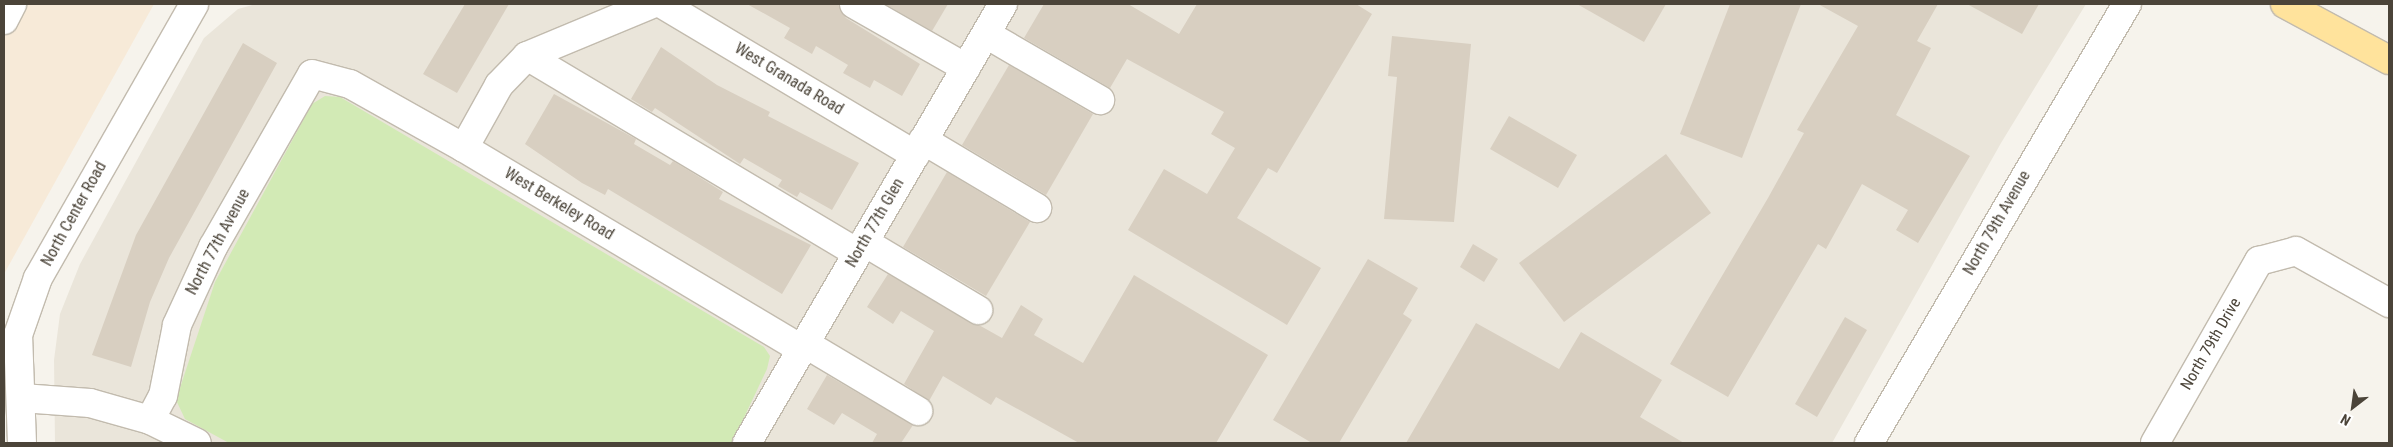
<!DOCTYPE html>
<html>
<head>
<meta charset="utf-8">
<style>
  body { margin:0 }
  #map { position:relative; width:2393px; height:447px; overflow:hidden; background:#f6f3ec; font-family:"Roboto Condensed",sans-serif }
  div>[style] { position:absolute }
  .residential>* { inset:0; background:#eae5da }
  .commercial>* { inset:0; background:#f7ead8 }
  .green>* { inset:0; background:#d2eab5 }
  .building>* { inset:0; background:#d8cfc1 }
  .roads { filter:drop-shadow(1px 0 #c2bbae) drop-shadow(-1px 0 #c2bbae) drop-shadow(0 1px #c2bbae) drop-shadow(0 -1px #c2bbae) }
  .minor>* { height:28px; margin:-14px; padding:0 14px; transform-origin:14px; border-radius:14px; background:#fff }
  .major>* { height:28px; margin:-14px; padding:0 14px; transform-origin:14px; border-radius:14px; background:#ffe39c }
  span { translate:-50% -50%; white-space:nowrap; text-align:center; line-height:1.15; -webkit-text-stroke:4px #fff; paint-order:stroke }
  .street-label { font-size:16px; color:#4b4439 }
  .frame { position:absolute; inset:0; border:5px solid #4b4439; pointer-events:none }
  .north { position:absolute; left:2328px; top:382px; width:50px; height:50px; -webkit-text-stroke:4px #fff; paint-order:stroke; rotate:210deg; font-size:14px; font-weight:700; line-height:20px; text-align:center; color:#4b4439 }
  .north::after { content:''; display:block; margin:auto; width:18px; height:22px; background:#4b4439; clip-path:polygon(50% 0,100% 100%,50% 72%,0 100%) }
</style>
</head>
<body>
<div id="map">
  <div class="residential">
    <div style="clip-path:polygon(256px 4px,2086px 4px,2001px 143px,1832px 443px,55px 443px,54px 360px,60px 314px,80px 264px,204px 38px,238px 9px)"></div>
  </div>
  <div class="commercial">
    <div style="clip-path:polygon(4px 4px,154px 4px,4px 274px)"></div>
  </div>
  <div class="green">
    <div style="clip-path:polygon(325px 96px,340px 97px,764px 347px,770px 356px,767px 369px,732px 443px,229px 443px,185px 419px,176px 400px,215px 282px,312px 104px)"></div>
  </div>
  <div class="building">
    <div style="clip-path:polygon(465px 4px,509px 4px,457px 93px,423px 74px)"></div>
    <div style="clip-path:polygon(747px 4px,838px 4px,846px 18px,920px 64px,902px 96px,874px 80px,870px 88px,843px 73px,848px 65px,816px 46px,812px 54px,784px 38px,790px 28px)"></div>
    <div style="clip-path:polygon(885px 4px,948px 4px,932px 31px)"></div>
    <div style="clip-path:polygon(1044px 4px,1128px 4px,1179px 34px,1197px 4px,1356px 4px,1372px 14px,1277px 173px,1268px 168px,1237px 218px,1321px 268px,1287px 325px,1128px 230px,1164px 169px,1207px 194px,1235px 148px,1211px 134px,1224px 112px,1127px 59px,1110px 88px,1024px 38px)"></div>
    <div style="clip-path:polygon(1577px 4px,1666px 4px,1644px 42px)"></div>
    <div style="clip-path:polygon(1730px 4px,1801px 4px,1742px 158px,1680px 134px)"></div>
    <div style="clip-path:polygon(1818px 4px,1938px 4px,1917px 41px,1931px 48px,1896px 115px,1970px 156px,1918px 243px,1896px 230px,1908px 210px,1862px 184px,1826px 249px,1818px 244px,1728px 397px,1670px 364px,1768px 198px,1804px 133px,1797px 130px,1858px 26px)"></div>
    <div style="clip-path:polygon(1967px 4px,2039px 4px,2022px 34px)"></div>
    <div style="clip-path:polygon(1392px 36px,1471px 44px,1454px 222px,1384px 219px,1397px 77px,1388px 76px)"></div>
    <div style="clip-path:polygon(243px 43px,277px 63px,169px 258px,150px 302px,131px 367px,92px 355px,136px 235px)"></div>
    <div style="clip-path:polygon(661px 47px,717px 85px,770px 112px,768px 116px,859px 163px,832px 210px,800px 192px,797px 197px,778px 186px,782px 180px,744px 158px,740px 164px,655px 108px,652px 112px,631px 99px)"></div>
    <div style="clip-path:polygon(1009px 65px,1093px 114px,1046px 195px,962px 145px)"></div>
    <div style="clip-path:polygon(554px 94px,636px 139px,634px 144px,670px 165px,673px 161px,688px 170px,723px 192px,719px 199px,811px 245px,782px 294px,608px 189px,605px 195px,582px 183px,525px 144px)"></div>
    <div style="clip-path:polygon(1509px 116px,1577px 155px,1558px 188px,1490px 149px)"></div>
    <div style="clip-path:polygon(1666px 154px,1711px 213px,1564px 322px,1519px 263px)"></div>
    <div style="clip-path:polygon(947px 172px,1030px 222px,986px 296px,903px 247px)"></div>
    <div style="clip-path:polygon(1473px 244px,1498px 259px,1484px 282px,1460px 267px)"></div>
    <div style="clip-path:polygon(1368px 259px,1418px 288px,1403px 314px,1412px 320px,1339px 443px,1312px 443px,1273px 420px)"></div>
    <div style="clip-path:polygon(888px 274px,1002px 338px,1021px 305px,1043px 319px,1034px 335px,1083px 363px,1134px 275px,1268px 355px,1216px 443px,1079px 443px,996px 397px,991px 405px,943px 376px,929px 401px,904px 384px,934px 331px,901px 311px,893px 324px,867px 307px)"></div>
    <div style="clip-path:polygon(1845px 317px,1867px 330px,1817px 417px,1795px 404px)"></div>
    <div style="clip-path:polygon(1476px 323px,1559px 369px,1581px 332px,1662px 380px,1640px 417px,1684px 443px,1406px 443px)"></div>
    <div style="clip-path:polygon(827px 375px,913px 425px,901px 443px,872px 443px,877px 434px,842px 413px,834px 425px,807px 409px)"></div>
  </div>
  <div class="roads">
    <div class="minor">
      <div style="left:662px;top:4px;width:295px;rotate:30.8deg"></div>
      <div style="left:854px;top:4px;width:129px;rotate:29.7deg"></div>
      <div style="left:4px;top:20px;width:18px;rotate:-63deg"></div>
      <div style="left:986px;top:34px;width:132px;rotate:30.1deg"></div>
      <div style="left:527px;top:56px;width:385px;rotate:30.8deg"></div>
      <div style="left:923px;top:140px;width:133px;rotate:30.8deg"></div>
      <div style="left:464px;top:148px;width:72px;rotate:-60.9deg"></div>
      <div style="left:499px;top:85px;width:40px;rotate:-46deg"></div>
      <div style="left:527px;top:56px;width:135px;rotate:-22.6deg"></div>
      <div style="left:864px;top:242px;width:133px;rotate:30.8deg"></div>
      <div style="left:804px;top:343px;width:133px;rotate:30.8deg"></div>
      <div style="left:22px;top:398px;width:68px;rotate:4.2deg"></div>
      <div style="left:90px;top:403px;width:62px;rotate:15.8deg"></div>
      <div style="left:150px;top:420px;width:52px;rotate:26.1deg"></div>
      <div style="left:150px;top:420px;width:27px;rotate:-62deg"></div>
      <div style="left:163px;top:396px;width:72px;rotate:-78.8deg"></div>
      <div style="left:177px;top:325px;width:86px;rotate:-65.2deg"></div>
      <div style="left:213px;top:247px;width:199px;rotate:-60.2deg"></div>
      <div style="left:312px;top:74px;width:39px;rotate:15deg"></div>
      <div style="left:350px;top:84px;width:131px;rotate:29.3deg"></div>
      <div style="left:464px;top:148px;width:392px;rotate:30.8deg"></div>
      <div style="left:22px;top:443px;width:108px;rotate:-92.1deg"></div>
      <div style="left:18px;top:335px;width:60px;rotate:-70.7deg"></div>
      <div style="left:38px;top:278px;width:315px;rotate:-60.3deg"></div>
      <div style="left:747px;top:443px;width:508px;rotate:-59.75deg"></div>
      <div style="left:1869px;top:443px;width:509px;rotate:-59.56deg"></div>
      <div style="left:2155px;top:443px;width:210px;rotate:-60.3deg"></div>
      <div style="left:2259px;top:261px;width:38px;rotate:-15deg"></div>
      <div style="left:2296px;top:251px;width:107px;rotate:29.2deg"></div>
    </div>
    <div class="major">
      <div style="left:2285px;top:4px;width:118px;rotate:28.3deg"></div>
    </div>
  </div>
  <div class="street-label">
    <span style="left:789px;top:79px;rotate:31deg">West Granada Road</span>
    <span style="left:559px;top:204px;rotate:31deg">West Berkeley Road</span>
    <span style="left:74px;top:214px;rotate:-61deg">North Center Road</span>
    <span style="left:875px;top:223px;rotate:-60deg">North 77th Glen</span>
    <span style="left:1997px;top:223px;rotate:-60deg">North 79th Avenue</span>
    <span style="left:218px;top:242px;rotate:-62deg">North 77th Avenue</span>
    <span style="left:2211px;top:344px;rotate:-60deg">North 79th Drive</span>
  </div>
  <div class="frame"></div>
  <div class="north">N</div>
</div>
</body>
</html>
